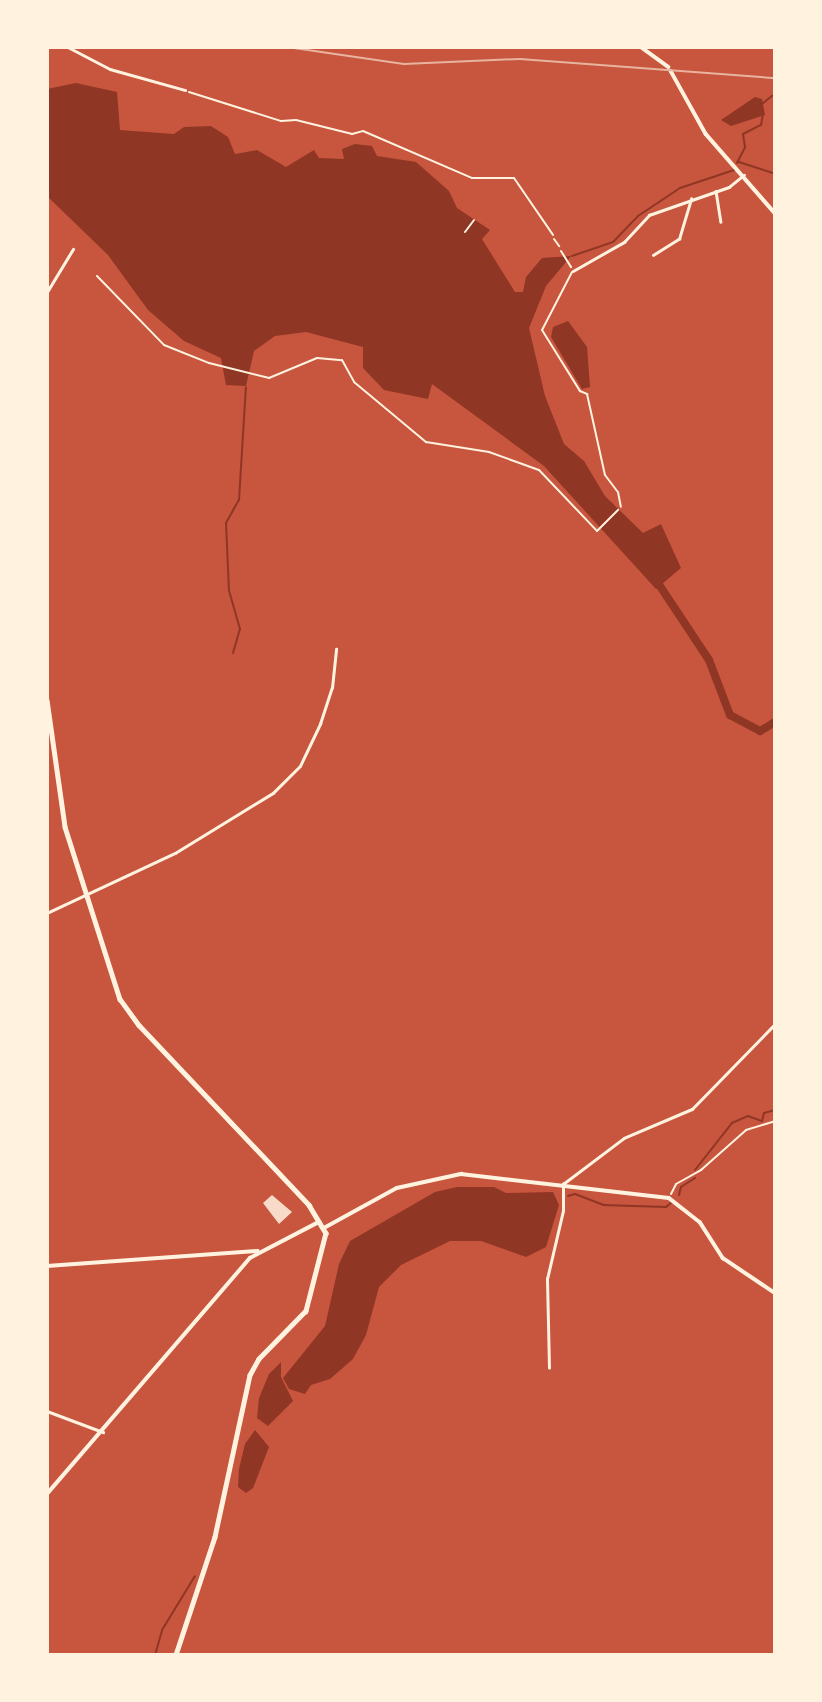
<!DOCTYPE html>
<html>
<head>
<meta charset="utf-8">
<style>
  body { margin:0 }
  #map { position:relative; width:822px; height:1702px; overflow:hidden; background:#c8553d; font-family:"DejaVu Sans",sans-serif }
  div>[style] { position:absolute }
  .water>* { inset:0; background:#8f3625 }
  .stream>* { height:2px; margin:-1px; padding:0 1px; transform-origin:1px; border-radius:1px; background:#8f3625 }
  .river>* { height:8px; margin:-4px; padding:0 4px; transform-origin:4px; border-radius:4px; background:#8f3625 }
  .building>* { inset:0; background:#f7dbc8 }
  .path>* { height:2px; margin:-1px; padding:0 1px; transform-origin:1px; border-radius:1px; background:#fff3e0 }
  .service>* { height:2px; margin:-1px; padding:0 1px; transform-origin:1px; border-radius:1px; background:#fff3e0 }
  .minor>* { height:2.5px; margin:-1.25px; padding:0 1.25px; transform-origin:1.25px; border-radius:1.25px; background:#fff3e0 }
  .tertiary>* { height:3.5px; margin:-1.75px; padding:0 1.75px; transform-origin:1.75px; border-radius:1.75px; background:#fff3e0 }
  .secondary>* { height:3.5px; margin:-1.75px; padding:0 1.75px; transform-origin:1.75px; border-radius:1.75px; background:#fff3e0 }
  .primary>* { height:4.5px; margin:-2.25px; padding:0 2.25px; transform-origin:2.25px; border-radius:2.25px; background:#fff3e0 }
  .rail>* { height:2px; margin:-1px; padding:0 1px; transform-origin:1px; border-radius:1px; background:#e9b49f }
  span { translate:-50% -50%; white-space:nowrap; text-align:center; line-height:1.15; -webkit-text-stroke:7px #fff3e0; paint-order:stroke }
  .frame { position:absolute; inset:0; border:49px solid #fff3e0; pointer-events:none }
</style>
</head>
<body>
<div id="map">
  <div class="water">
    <div style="clip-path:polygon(76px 83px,117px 92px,120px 130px,174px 134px,184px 127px,211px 126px,228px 137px,235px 154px,257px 150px,286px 167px,314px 150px,319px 158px,344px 159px,342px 149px,355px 144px,372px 146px,377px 156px,416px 162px,449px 191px,457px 208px,490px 230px,482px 239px,515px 292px,523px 292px,526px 277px,542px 258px,571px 256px,546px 286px,529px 328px,545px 396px,564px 444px,584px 461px,605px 496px,643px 533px,661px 524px,681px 568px,656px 589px,544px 466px,432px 384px,428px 399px,384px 390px,363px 368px,363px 347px,306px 332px,275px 336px,254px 351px,246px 386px,226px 385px,221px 358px,184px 341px,148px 310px,108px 255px,47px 196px,47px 89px)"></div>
    <div style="clip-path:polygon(755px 97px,762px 99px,765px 115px,731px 126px,721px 120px)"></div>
    <div style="clip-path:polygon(568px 321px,587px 347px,590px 387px,582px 389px,551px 337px,553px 327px)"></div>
    <div style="clip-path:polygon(457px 1187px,494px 1187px,506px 1193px,553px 1192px,559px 1205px,546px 1247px,526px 1257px,481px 1241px,450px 1241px,401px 1265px,379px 1287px,366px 1335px,353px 1359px,330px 1379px,311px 1385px,305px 1394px,289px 1389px,283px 1378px,325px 1326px,339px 1264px,350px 1241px,435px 1192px)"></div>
    <div style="clip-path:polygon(281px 1362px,281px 1377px,293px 1401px,268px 1426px,257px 1418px,259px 1398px,269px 1374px)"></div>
    <div style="clip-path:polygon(255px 1430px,269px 1447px,253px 1488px,246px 1493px,238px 1487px,239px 1469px,245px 1444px)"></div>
  </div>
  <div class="stream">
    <div style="left:774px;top:47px;width:6px;rotate:81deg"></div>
    <div style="left:762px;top:104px;width:13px;rotate:-39deg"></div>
    <div style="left:739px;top:162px;width:38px;rotate:18deg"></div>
    <div style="left:737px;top:163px;width:18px;rotate:-63deg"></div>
    <div style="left:745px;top:147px;width:13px;rotate:-99deg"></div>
    <div style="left:743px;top:134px;width:20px;rotate:-27deg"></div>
    <div style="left:761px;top:125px;width:11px;rotate:-80deg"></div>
    <div style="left:572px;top:256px;width:43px;rotate:-18.9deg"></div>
    <div style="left:613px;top:242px;width:36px;rotate:-46deg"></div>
    <div style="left:638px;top:216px;width:50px;rotate:-33.7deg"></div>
    <div style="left:680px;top:188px;width:57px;rotate:-18.4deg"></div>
    <div style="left:233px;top:653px;width:25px;rotate:-74deg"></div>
    <div style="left:240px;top:629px;width:40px;rotate:-106deg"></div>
    <div style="left:229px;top:591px;width:68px;rotate:-92.5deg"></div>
    <div style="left:226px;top:523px;width:26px;rotate:-61deg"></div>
    <div style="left:239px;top:500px;width:113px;rotate:-86.5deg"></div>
    <div style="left:695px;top:1170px;width:60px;rotate:-51.8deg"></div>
    <div style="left:732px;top:1123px;width:17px;rotate:-24deg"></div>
    <div style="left:748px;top:1116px;width:15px;rotate:20deg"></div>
    <div style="left:762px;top:1121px;width:8px;rotate:-76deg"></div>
    <div style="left:764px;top:1113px;width:11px;rotate:-15deg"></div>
    <div style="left:679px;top:1195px;width:8px;rotate:-76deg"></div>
    <div style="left:681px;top:1187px;width:17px;rotate:-33deg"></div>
    <div style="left:568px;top:1196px;width:7px;rotate:-16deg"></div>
    <div style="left:575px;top:1194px;width:30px;rotate:21deg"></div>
    <div style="left:603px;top:1205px;width:63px;rotate:1.8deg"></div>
    <div style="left:666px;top:1207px;width:8px;rotate:-40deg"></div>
    <div style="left:155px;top:1655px;width:26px;rotate:-74deg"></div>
    <div style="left:162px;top:1630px;width:63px;rotate:-58.6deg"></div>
  </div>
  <div class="river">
    <div style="left:656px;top:580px;width:96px;rotate:56.5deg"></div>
    <div style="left:709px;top:660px;width:59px;rotate:69.1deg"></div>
    <div style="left:730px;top:715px;width:34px;rotate:28deg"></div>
    <div style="left:760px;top:731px;width:17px;rotate:-31deg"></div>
  </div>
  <div class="building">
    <div style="clip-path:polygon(272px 1195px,292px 1212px,279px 1224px,263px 1203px)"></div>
  </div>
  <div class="path">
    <div style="left:189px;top:92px;width:96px;rotate:17.5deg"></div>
    <div style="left:281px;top:121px;width:15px;rotate:-4deg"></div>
    <div style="left:296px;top:120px;width:58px;rotate:14deg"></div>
    <div style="left:352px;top:134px;width:11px;rotate:-15deg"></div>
    <div style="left:363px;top:131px;width:119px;rotate:23.3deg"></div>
    <div style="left:472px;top:178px;width:42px"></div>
    <div style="left:514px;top:178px;width:69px;rotate:55.6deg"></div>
    <div style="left:465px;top:232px;width:15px;rotate:-53deg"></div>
    <div style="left:561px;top:251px;width:19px;rotate:58deg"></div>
    <div style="left:97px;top:276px;width:96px;rotate:45.8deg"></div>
    <div style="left:164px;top:345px;width:48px;rotate:21.8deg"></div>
    <div style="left:209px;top:363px;width:62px;rotate:14deg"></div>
    <div style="left:269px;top:378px;width:52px;rotate:-22.6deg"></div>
    <div style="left:317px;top:358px;width:25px;rotate:5deg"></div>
    <div style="left:342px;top:360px;width:25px;rotate:61deg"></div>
    <div style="left:354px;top:382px;width:94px;rotate:39.8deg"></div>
    <div style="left:426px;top:442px;width:64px;rotate:9deg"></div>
    <div style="left:489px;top:452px;width:53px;rotate:19.8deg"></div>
    <div style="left:539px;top:470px;width:84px;rotate:46.4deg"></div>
    <div style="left:597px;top:531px;width:30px;rotate:-45deg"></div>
    <div style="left:671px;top:1194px;width:11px;rotate:-63deg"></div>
    <div style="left:676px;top:1184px;width:29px;rotate:-29deg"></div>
    <div style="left:701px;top:1170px;width:60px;rotate:-41.6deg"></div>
    <div style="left:746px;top:1130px;width:30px;rotate:-17deg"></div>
  </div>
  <div class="service">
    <div style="left:554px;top:239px;width:9px;rotate:54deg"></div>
    <div style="left:572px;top:272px;width:65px;rotate:117.3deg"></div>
    <div style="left:542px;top:330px;width:72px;rotate:58.1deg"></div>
    <div style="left:580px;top:391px;width:8px;rotate:23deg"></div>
    <div style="left:587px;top:394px;width:83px;rotate:77.5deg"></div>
    <div style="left:605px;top:475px;width:21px;rotate:53deg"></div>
    <div style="left:618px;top:492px;width:15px;rotate:79deg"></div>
  </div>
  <div class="minor">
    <div style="left:68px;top:47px;width:47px;rotate:27.6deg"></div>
    <div style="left:110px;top:69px;width:78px;rotate:15.6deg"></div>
    <div style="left:716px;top:191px;width:31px;rotate:81deg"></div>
    <div style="left:653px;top:255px;width:31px;rotate:-32deg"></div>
    <div style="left:679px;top:239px;width:42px;rotate:-73.3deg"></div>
    <div style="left:573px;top:271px;width:59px;rotate:-29.6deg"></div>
    <div style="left:624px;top:242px;width:37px;rotate:-47deg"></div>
    <div style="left:649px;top:215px;width:85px;rotate:-19.3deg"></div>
    <div style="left:729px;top:187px;width:19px;rotate:-39deg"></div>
    <div style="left:47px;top:292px;width:50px;rotate:-58.8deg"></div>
    <div style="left:47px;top:372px;width:9px;rotate:90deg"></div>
    <div style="left:47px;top:913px;width:141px;rotate:-25.1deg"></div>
    <div style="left:175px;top:853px;width:115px;rotate:-31.5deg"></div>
    <div style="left:273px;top:793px;width:38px;rotate:-45deg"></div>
    <div style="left:300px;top:766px;width:47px;rotate:-64.5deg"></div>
    <div style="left:320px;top:724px;width:38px;rotate:-72deg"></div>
    <div style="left:332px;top:688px;width:39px;rotate:-84deg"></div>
    <div style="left:549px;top:1368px;width:89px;rotate:-91.3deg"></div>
    <div style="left:547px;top:1279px;width:70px;rotate:-76.8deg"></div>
    <div style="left:563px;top:1211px;width:27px;rotate:-90deg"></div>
    <div style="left:563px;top:1184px;width:76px;rotate:-37deg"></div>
    <div style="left:624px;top:1138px;width:74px;rotate:-23.1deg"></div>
    <div style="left:692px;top:1109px;width:119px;rotate:-45.7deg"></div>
    <div style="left:47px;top:1411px;width:60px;rotate:20.6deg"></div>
  </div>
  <div class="tertiary">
    <div style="left:324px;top:1228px;width:83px;rotate:-28.7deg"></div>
    <div style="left:397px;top:1188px;width:66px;rotate:-12.3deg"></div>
    <div style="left:461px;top:1174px;width:209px;rotate:6.6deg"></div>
    <div style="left:669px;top:1198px;width:39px;rotate:38deg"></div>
    <div style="left:700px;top:1222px;width:43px;rotate:57.4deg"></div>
    <div style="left:723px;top:1258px;width:63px;rotate:33.9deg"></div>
    <div style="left:47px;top:1266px;width:211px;rotate:-4.1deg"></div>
  </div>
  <div class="secondary">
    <div style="left:641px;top:47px;width:34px;rotate:36deg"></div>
    <div style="left:671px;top:71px;width:72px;rotate:60.9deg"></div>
    <div style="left:706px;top:134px;width:105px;rotate:48.9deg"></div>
    <div style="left:47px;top:1494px;width:311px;rotate:-49.3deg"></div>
    <div style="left:250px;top:1258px;width:78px;rotate:-27.6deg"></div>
  </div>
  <div class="primary">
    <div style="left:47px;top:700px;width:128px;rotate:81.9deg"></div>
    <div style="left:65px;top:827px;width:181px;rotate:72.3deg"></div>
    <div style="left:120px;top:999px;width:32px;rotate:54deg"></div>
    <div style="left:139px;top:1025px;width:248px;rotate:46.6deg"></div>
    <div style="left:309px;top:1205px;width:33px;rotate:59deg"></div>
    <div style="left:326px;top:1233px;width:81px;rotate:104.4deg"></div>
    <div style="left:306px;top:1311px;width:67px;rotate:134.4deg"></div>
    <div style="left:259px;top:1359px;width:18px;rotate:119deg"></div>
    <div style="left:250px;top:1375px;width:166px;rotate:102.2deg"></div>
    <div style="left:215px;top:1537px;width:124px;rotate:108.3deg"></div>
  </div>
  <div class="rail">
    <div style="left:287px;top:47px;width:118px;rotate:8.3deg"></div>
    <div style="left:404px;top:64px;width:116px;rotate:-2.5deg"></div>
    <div style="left:520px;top:59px;width:256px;rotate:4.3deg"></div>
  </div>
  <div class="frame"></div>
</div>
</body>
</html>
